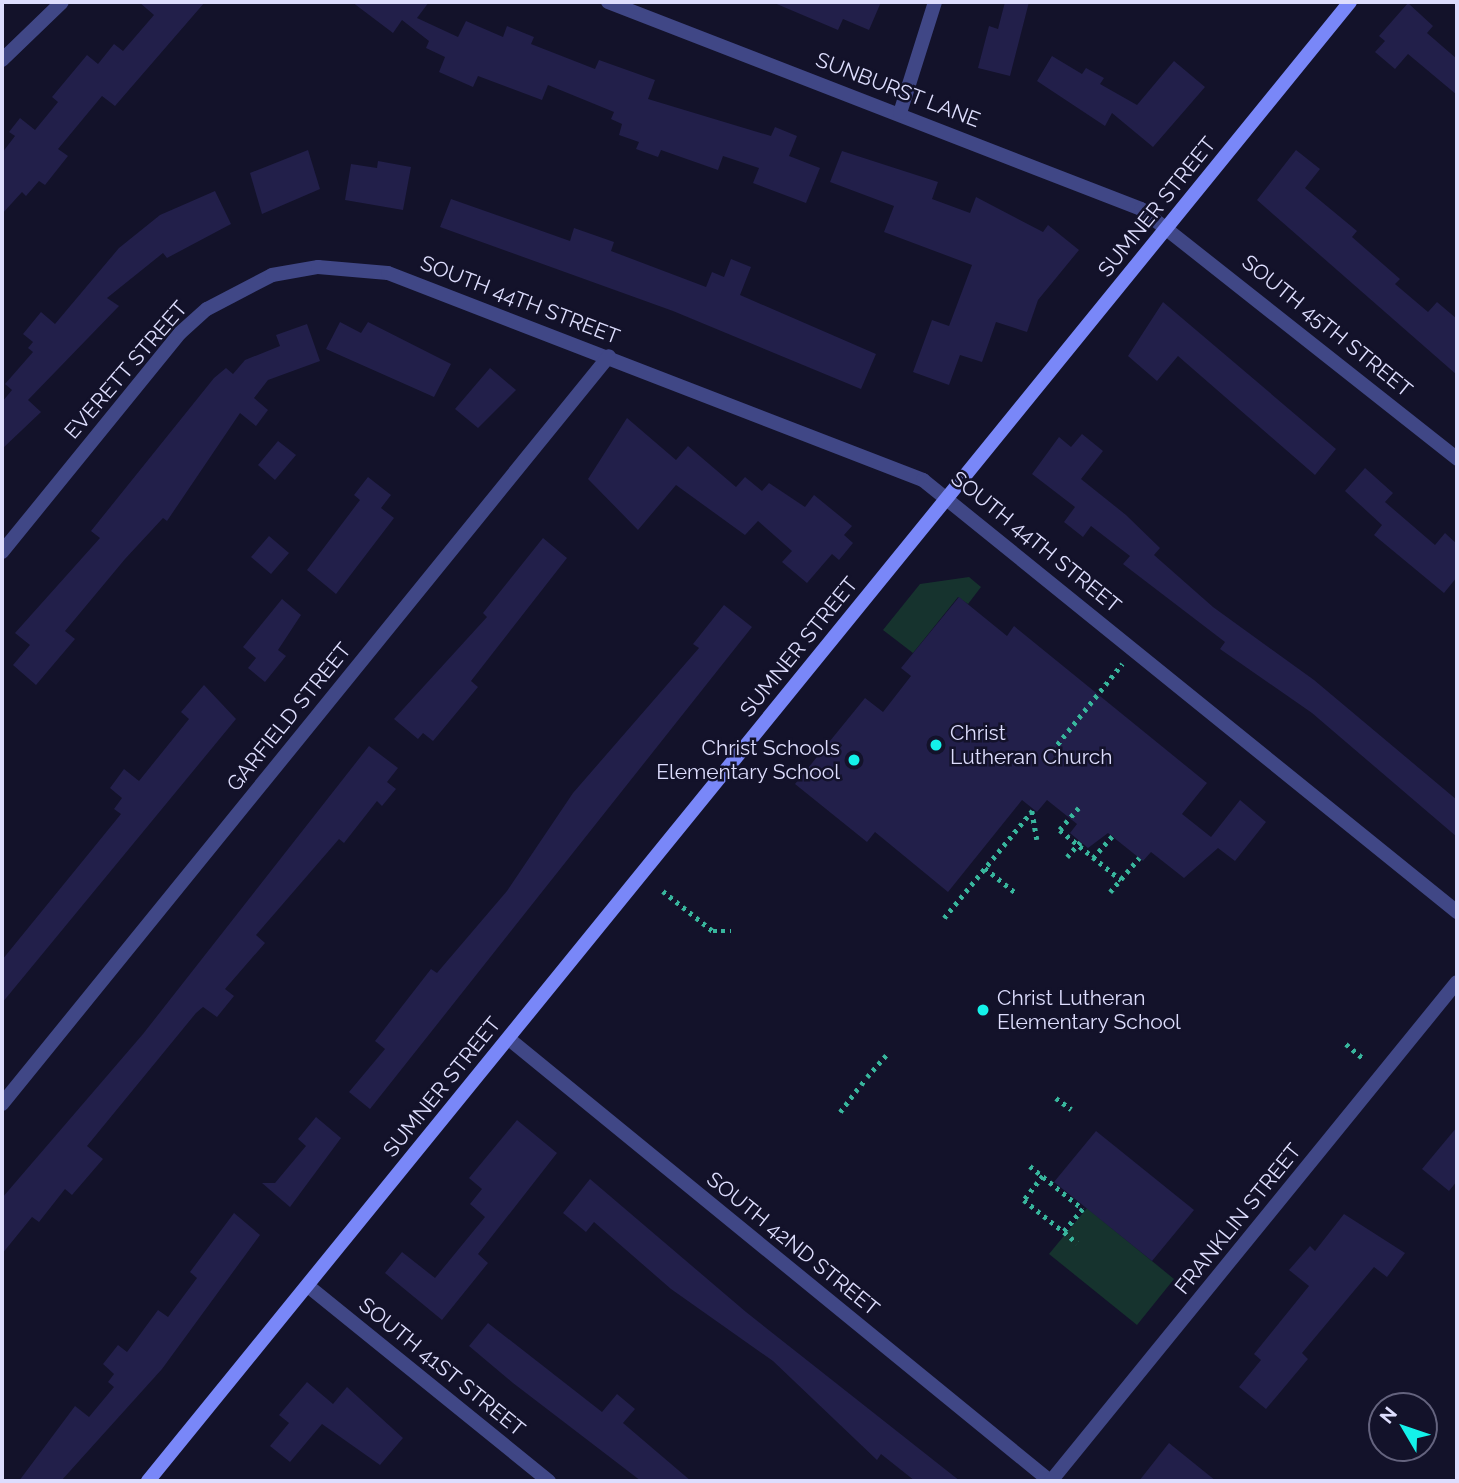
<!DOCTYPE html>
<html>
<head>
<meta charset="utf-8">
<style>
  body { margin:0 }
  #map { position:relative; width:1459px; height:1483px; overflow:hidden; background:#13122a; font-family:Raleway,sans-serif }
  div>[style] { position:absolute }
  .green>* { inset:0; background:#16332e }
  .building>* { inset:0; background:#221f4a }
  .path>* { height:4.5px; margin-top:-2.25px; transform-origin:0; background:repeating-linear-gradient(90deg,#38b69d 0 3.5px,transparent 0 8.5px) }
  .street>* { height:14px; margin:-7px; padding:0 7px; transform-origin:7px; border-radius:7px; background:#404786 }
  .secondary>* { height:14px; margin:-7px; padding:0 7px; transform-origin:7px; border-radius:7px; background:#7987f8 }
  .dots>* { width:19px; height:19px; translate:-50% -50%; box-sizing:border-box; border:4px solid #13122a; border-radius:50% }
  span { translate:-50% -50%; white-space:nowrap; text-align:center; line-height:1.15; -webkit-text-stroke:5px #13122a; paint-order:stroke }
  .street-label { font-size:21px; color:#ddddfd }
  .poi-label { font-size:21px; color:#ddddfd }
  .left { translate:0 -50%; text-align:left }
  .right { translate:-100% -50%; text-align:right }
  .frame { position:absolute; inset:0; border:4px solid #ddddfd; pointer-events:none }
  .north { position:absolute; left:1368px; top:1392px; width:70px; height:70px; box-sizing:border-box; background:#13122a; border:2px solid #64637e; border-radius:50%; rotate:309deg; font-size:19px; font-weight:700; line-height:28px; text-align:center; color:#ddddfd }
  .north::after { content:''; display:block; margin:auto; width:24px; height:32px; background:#14f2ea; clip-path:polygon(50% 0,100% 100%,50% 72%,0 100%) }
</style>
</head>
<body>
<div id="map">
  <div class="green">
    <div style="clip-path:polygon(969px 577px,981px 587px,968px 604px,958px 597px,913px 653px,883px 630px,920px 584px)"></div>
    <div style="clip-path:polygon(1087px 1208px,1174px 1279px,1137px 1325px,1049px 1254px)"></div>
  </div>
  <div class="building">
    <div style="clip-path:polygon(139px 2px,205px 2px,115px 106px,102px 96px,58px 149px,68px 156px,45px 185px,39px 181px,26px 196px,22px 192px,2px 214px,2px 153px,15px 136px,9px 132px,20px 118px,35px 130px,58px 102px,52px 97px,87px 55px,98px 64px,114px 44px,123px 51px,154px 15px)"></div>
    <div style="clip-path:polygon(352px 2px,429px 2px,417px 18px,458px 37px,466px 21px,503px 37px,507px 26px,534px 37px,531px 44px,595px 69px,599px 60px,655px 80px,648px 99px,771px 136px,775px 127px,797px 136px,789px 156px,820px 168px,806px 203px,753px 183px,759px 168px,723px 156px,718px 170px,661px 150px,658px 157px,636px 149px,639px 142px,619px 135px,622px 124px,611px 119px,614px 112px,548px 85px,542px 100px,478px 76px,473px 87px,439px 72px,445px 57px,426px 48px,429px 41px,402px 20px,393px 33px)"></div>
    <div style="clip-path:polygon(772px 2px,881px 2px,869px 30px,843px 19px,838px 30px)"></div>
    <div style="clip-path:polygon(1005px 2px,1029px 2px,1010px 76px,978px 68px,989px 26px,998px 29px)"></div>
    <div style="clip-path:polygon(1408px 3px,1433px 26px,1427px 33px,1457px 59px,1457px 95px,1408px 54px,1395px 69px,1375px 52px,1385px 41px,1379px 36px)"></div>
    <div style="clip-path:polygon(1052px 56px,1082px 74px,1086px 68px,1104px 78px,1100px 84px,1137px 105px,1174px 61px,1205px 87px,1153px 147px,1112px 113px,1105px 126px,1037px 81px)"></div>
    <div style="clip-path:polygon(308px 150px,320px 189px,262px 214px,250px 173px)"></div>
    <div style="clip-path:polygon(1296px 150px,1320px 169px,1305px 188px,1357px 231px,1352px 237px,1400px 279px,1395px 284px,1428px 312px,1437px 302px,1457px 319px,1457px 375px,1257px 200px)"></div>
    <div style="clip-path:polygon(842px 151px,938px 182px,932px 199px,970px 213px,976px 197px,1043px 232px,1048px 225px,1079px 250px,1038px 300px,1027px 332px,996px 322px,982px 362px,960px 355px,949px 385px,913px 372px,932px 320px,949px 326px,972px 265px,884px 232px,894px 206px,830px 182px)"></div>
    <div style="clip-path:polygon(378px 161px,411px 167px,403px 210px,345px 200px,351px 164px,377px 168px)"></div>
    <div style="clip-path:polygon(215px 191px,231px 224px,167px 258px,163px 253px,107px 298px,119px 306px,28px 400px,41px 412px,2px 449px,2px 402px,12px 390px,5px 384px,33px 352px,28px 348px,33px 342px,23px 334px,41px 312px,55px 324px,119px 248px,160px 215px)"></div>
    <div style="clip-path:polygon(451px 199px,570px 241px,574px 228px,614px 242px,611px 251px,706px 287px,712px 272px,724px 277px,731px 259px,751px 267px,740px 295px,876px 354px,861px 389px,673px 311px,440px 227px)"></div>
    <div style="clip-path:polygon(1163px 302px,1336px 449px,1315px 475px,1178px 356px,1157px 381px,1128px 356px)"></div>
    <div style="clip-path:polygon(340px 322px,361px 333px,368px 322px,451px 364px,434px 397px,326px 349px)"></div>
    <div style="clip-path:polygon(307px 324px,320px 361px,268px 380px,254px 398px,268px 410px,256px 426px,240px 413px,167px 521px,163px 518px,125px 559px,65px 631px,75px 639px,36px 685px,13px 665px,30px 645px,15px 633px,100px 538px,91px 531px,214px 378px,226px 368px,233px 374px,245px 360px,280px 346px,276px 335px)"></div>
    <div style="clip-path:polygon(490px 368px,516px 390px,478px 428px,455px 409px)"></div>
    <div style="clip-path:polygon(627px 418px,676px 460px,688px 446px,736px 487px,745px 477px,762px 491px,769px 483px,805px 507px,814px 495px,852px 526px,844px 535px,853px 543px,839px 560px,832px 554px,807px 583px,782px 562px,792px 551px,758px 521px,745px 535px,676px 485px,638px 530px,588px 479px)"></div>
    <div style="clip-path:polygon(1082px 434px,1103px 451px,1081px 479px,1126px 515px,1160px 548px,1154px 555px,1213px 607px,1314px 680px,1457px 800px,1457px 837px,1312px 713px,1220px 649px,1225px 642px,1123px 564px,1130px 556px,1091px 526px,1083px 537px,1064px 522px,1075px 507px,1032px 474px,1059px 437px,1071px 447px)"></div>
    <div style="clip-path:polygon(278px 441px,296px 455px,275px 480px,258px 465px)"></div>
    <div style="clip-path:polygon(1365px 468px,1393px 493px,1385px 502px,1435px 545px,1445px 533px,1457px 544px,1457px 577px,1444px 593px,1374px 535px,1382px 525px,1345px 491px)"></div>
    <div style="clip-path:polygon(368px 477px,391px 495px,381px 508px,394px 518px,336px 594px,307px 570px,360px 500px,354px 495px)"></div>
    <div style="clip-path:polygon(269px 536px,289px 553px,271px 574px,251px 557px)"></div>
    <div style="clip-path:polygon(543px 538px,567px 558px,471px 681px,478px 687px,433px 741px,423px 733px,418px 739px,394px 719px,487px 617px,483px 613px)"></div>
    <div style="clip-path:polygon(959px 597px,1007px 636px,1014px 626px,1207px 783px,1182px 814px,1211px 837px,1240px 800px,1266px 822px,1235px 861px,1218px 848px,1184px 878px,1151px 852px,1143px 861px,1108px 833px,1088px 848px,1070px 833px,1077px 824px,1047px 800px,1037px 812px,1022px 800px,948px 892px,875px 832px,867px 842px,795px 784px,865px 698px,883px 712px,911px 676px,901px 668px)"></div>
    <div style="clip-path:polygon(282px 599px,301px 615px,278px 650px,286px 656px,265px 682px,248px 668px,256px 658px,243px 647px)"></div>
    <div style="clip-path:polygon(724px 605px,752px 627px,370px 1109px,349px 1092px,385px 1049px,375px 1041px,431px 969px,437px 973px,507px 891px,573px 793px,699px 648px,693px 644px)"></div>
    <div style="clip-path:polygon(204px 685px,236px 719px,2px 1003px,2px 960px,121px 814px,114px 809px,122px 798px,110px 788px,124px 769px,139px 781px,189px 719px,181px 712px)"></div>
    <div style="clip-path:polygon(369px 746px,398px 768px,387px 782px,396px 789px,382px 806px,377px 801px,344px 843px,339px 839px,256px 935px,265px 943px,225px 989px,234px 996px,217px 1017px,203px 1007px,196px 1013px,87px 1146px,103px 1159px,72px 1195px,65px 1189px,39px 1222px,32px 1217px,2px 1254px,2px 1198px,143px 1034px)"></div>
    <div style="clip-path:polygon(316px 1117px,341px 1138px,290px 1207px,262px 1183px,275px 1183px,306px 1146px,298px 1139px)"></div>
    <div style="clip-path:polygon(517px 1120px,557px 1153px,478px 1254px,488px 1263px,442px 1320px,385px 1273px,402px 1252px,435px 1278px,485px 1217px,470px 1204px,482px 1189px,469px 1178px)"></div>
    <div style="clip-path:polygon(1457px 1127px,1457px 1181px,1449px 1191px,1422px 1169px)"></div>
    <div style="clip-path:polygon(1096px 1131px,1194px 1210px,1152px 1261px,1054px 1182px)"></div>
    <div style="clip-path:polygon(590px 1179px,746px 1312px,960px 1481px,915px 1481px,881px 1454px,877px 1460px,773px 1361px,671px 1289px,594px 1222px,586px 1232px,563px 1213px)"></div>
    <div style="clip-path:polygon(234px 1213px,260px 1235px,162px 1369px,61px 1481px,19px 1481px,75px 1406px,89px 1417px,114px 1387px,108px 1382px,114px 1374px,103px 1364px,118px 1345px,127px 1352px,158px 1310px,168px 1317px,197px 1278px,190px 1272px)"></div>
    <div style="clip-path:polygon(1344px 1214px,1405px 1253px,1387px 1277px,1374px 1267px,1302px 1353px,1308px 1359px,1266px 1409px,1239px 1387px,1261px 1360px,1254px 1354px,1309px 1286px,1289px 1270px,1310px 1246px,1315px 1251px)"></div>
    <div style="clip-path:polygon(488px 1323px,602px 1412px,617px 1394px,635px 1409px,623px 1423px,691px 1481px,641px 1481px,513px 1383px,469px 1346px)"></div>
    <div style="clip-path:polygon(307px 1382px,333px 1404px,347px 1387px,403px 1438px,380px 1465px,322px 1424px,290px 1462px,270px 1446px,289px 1423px,279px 1415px)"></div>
    <div style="clip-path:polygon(1169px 1443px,1216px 1481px,1139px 1481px)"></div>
  </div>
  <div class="path">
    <div style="left:1052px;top:751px;width:112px;rotate:-51.2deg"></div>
    <div style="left:1079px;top:808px;width:29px;rotate:131deg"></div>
    <div style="left:1060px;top:830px;width:79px;rotate:39.3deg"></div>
    <div style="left:1032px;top:811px;width:29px;rotate:80deg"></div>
    <div style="left:1067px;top:857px;width:20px;rotate:-49deg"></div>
    <div style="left:1093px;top:858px;width:29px;rotate:-49deg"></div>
    <div style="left:985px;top:868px;width:40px;rotate:39deg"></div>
    <div style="left:663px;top:891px;width:64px;rotate:38.7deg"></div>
    <div style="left:713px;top:931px;width:18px"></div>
    <div style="left:1110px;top:892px;width:45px;rotate:-49.5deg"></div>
    <div style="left:944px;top:918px;width:139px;rotate:-50.6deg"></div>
    <div style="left:1346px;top:1044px;width:25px;rotate:40deg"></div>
    <div style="left:867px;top:1077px;width:29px;rotate:-49deg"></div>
    <div style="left:861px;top:1085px;width:7px;rotate:-56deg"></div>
    <div style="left:1056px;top:1098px;width:19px;rotate:36deg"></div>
    <div style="left:840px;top:1112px;width:31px;rotate:-53deg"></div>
    <div style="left:1030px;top:1166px;width:68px;rotate:39.1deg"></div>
    <div style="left:1083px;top:1209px;width:30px;rotate:130deg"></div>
    <div style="left:1064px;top:1232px;width:17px;rotate:40deg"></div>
    <div style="left:1043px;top:1176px;width:31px;rotate:128deg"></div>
    <div style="left:1024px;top:1200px;width:51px;rotate:38.7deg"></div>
  </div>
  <div class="street">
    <div style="left:608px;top:2px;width:572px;rotate:21.22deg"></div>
    <div style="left:1141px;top:209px;width:403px;rotate:38.3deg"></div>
    <div style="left:2px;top:60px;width:83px;rotate:-44deg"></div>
    <div style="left:900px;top:113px;width:116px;rotate:-72.5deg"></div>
    <div style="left:2px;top:552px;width:282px;rotate:-50.9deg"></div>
    <div style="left:180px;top:333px;width:36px;rotate:-42deg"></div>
    <div style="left:207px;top:309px;width:73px;rotate:-27.6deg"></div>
    <div style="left:272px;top:275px;width:47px;rotate:-9.9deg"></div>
    <div style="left:318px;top:267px;width:70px;rotate:4.9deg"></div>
    <div style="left:388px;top:273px;width:574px;rotate:21.15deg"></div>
    <div style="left:923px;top:480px;width:687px;rotate:38.97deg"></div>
    <div style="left:509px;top:1039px;width:699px;rotate:39.25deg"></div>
    <div style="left:2px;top:1104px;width:963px;rotate:-50.94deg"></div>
    <div style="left:308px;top:1286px;width:310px;rotate:39deg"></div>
    <div style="left:1051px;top:1481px;width:643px;rotate:-50.87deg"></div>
  </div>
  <div class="secondary">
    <div style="left:148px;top:1481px;width:1906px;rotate:-50.9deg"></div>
  </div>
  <div class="dots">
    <div style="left:936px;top:745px;background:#14f2ea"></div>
    <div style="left:854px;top:760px;background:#14f2ea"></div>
    <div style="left:983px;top:1010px;background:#14f2ea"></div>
  </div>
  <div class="street-label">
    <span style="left:898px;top:90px;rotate:21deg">SUNBURST LANE</span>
    <span style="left:1157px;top:207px;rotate:-51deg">SUMNER STREET</span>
    <span style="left:520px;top:300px;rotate:21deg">SOUTH 44TH STREET</span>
    <span style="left:1327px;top:326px;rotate:39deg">SOUTH 45TH STREET</span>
    <span style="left:126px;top:370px;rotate:-49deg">EVERETT STREET</span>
    <span style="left:1036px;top:542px;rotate:39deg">SOUTH 44TH STREET</span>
    <span style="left:799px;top:647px;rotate:-51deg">SUMNER STREET</span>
    <span style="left:289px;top:717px;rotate:-51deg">GARFIELD STREET</span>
    <span style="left:442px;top:1087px;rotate:-51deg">SUMNER STREET</span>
    <span style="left:1238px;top:1219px;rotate:-51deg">FRANKLIN STREET</span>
    <span style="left:793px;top:1244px;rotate:39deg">SOUTH 42ND STREET</span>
    <span style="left:442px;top:1367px;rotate:39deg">SOUTH 41ST STREET</span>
  </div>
  <div class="poi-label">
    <span class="left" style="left:950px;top:745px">Christ<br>Lutheran Church</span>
    <span class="right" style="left:840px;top:760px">Christ Schools<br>Elementary School</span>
    <span class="left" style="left:997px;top:1010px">Christ Lutheran<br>Elementary School</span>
  </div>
  <div class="frame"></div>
  <div class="north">N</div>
</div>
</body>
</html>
